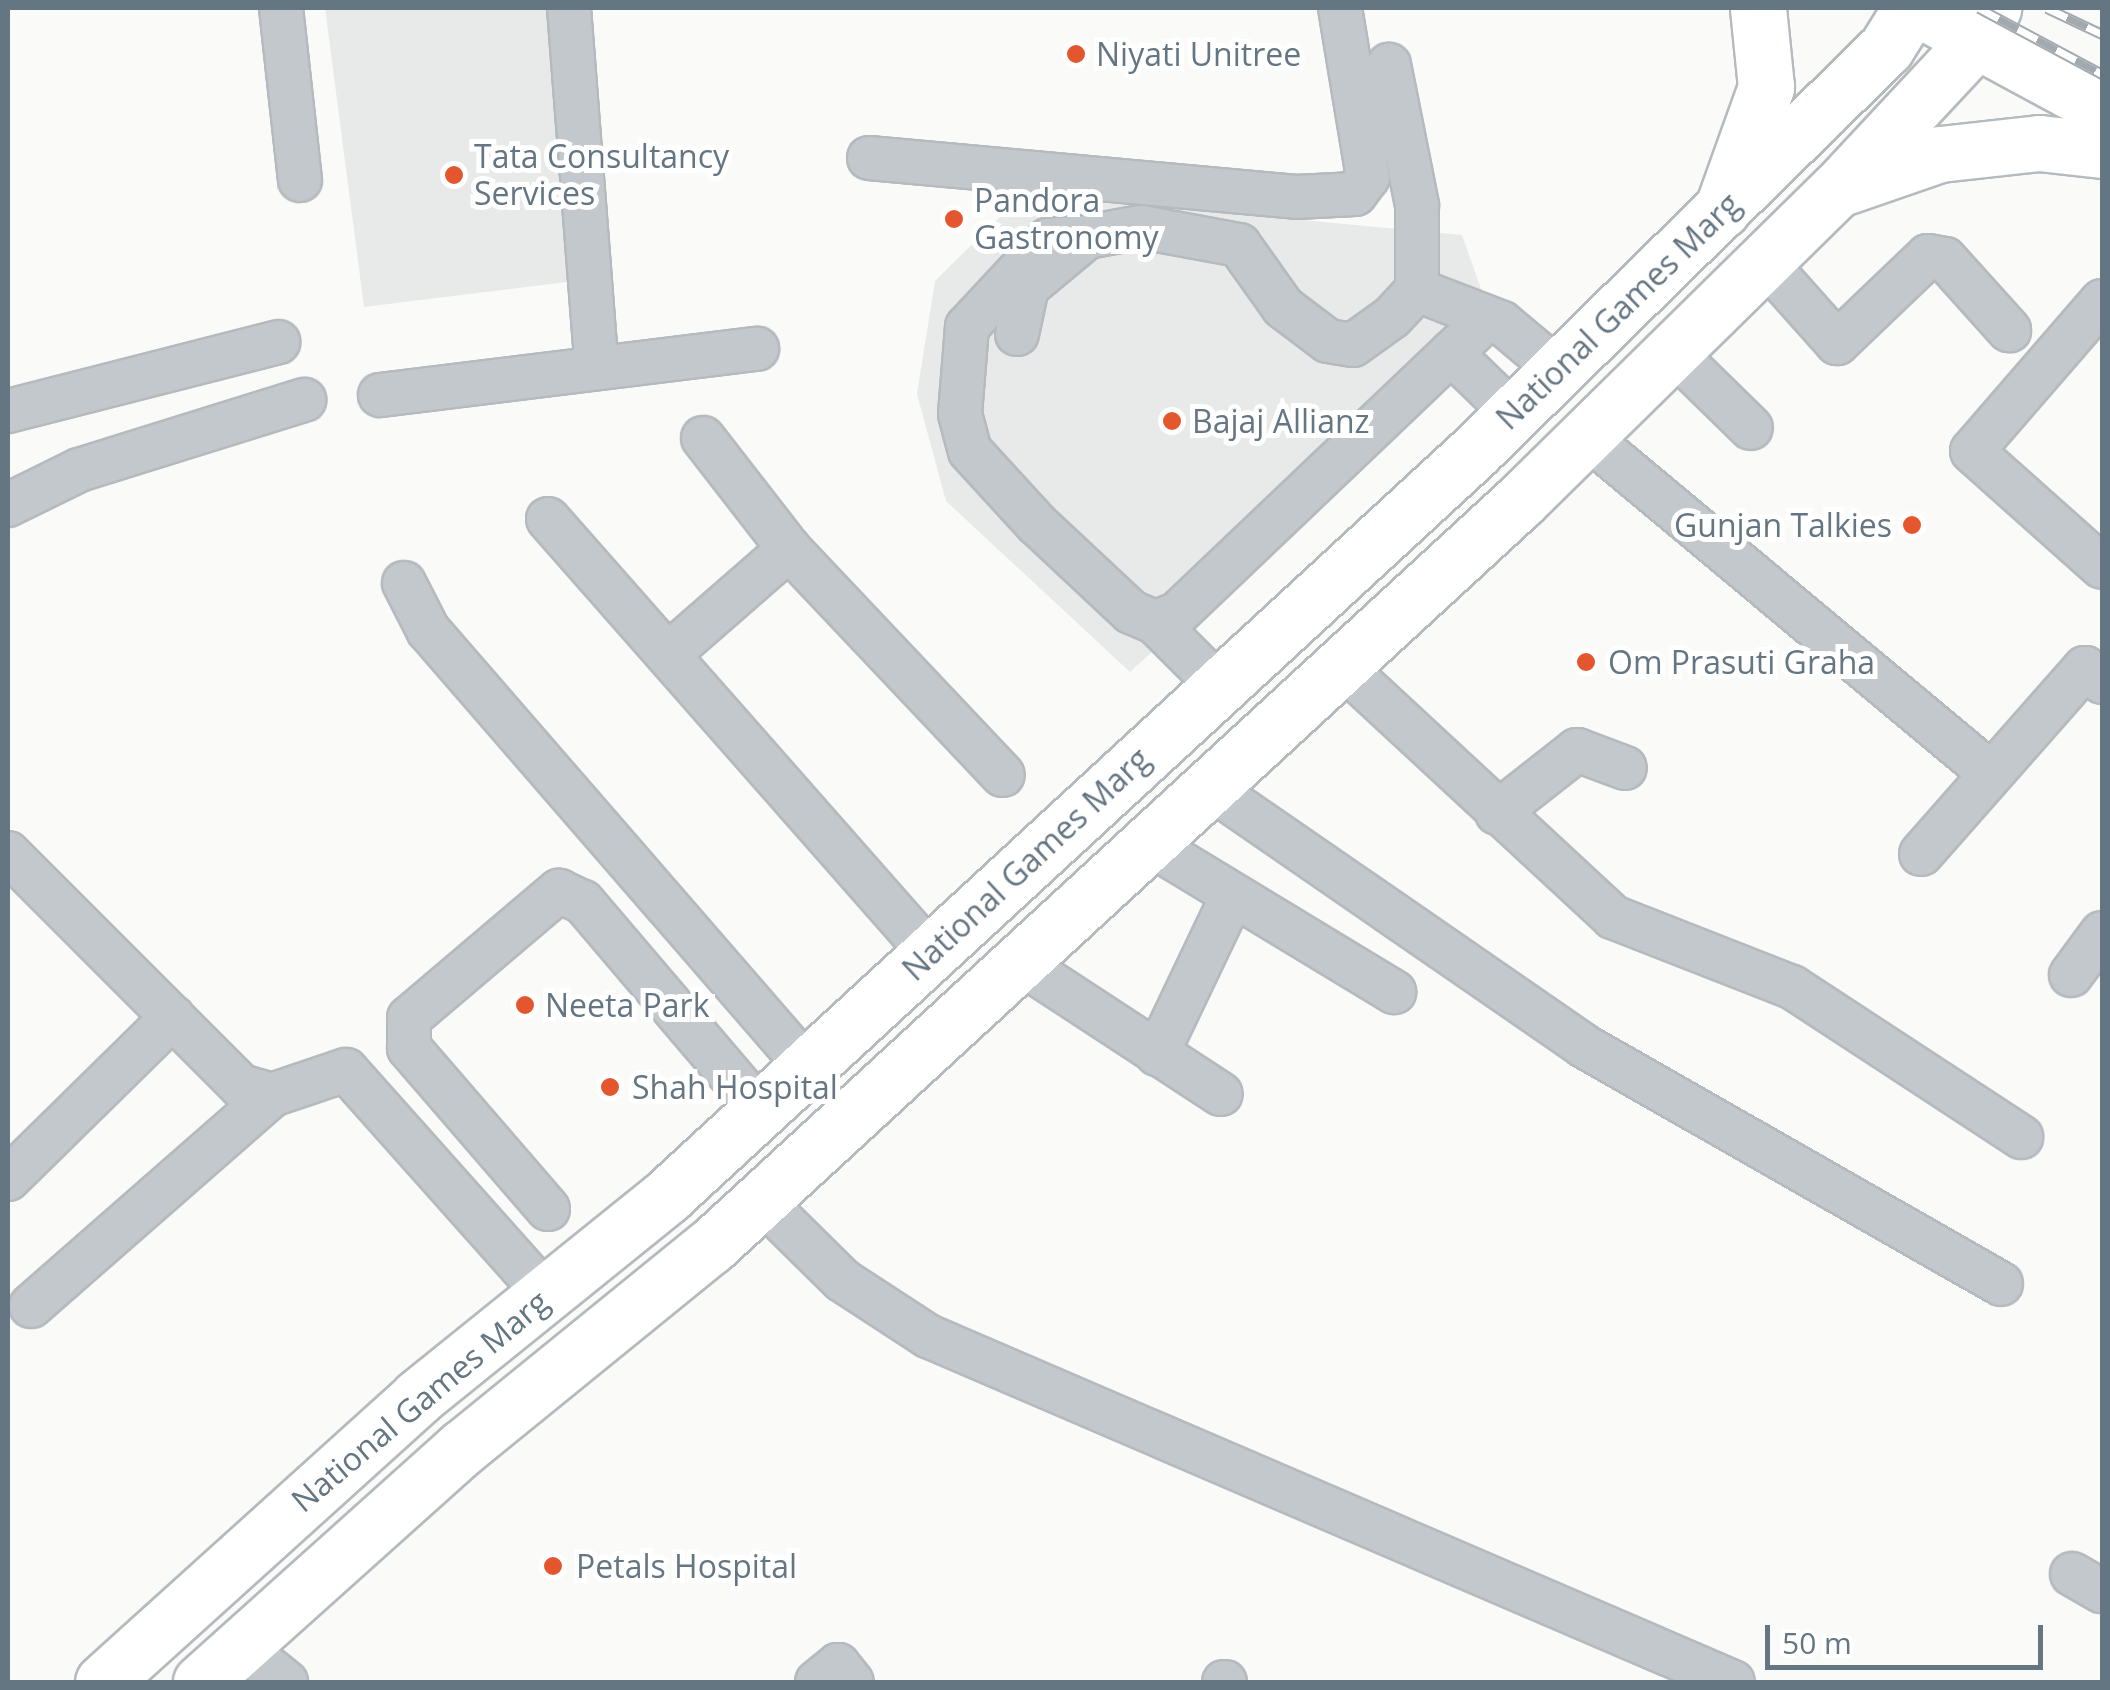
<!DOCTYPE html>
<html>
<head>
<meta charset="utf-8">
<style>
  body { margin:0 }
  #map { position:relative; width:2110px; height:1690px; overflow:hidden; background:#fafaf8; font-family:"Open Sans",sans-serif }
  div>[style] { position:absolute }
  .built>* { inset:0; background:#e8e9e9 }
  .roads { filter:drop-shadow(2px 0 #b5babe) drop-shadow(-2px 0 #b5babe) drop-shadow(0 2px #b5babe) drop-shadow(0 -2px #b5babe) }
  .minor>* { height:42px; margin:-21px; padding:0 21px; transform-origin:21px; border-radius:21px; background:#c3c8cc }
  .major>* { height:55px; margin:-27.5px; padding:0 27.5px; transform-origin:27.5px; border-radius:27.5px; background:#fff }
  .highway>* { height:55px; margin:-27.5px; padding:0 27.5px; transform-origin:27.5px; border-radius:27.5px; background:#fff }
  .rail>* { height:11px; margin-top:-5.5px; transform-origin:0; background:repeating-linear-gradient(90deg,#fff 0 22px,#a2aab0 0 44px); box-sizing:border-box; border-block:2px solid #a2aab0 }
  .dots>* { width:28px; height:28px; translate:-50% -50%; box-sizing:border-box; border:5px solid #fff; border-radius:50% }
  span { translate:-50% -50%; white-space:nowrap; text-align:center; line-height:1.15; -webkit-text-stroke:10px #fff; paint-order:stroke }
  .poi-label { font-size:32px; color:#657683 }
  .left { translate:0 -50%; text-align:left }
  .right { translate:-100% -50%; text-align:right }
  .street-label { font-size:32px; color:#657683 }
  .frame { position:absolute; inset:0; border:10px solid #657683; pointer-events:none }
  .scale { position:absolute; left:1765px; top:1625px; width:278px; height:45px; box-sizing:border-box; border:5px solid #657683; border-top:0; padding-left:12px; font-size:30px; line-height:35px; white-space:nowrap; color:#657683; -webkit-text-stroke:8px #fff; paint-order:stroke }
</style>
</head>
<body>
<div id="map">
  <div class="built">
    <div style="clip-path:polygon(325px 8px,549px 8px,583px 280px,364px 307px)"></div>
    <div style="clip-path:polygon(1023px 194px,1462px 235px,1493px 323px,1466px 363px,1130px 672px,946px 501px,917px 394px,935px 281px)"></div>
  </div>
  <div class="roads">
    <div class="minor">
      <div style="left:281px;top:8px;width:173px;rotate:83.7deg"></div>
      <div style="left:569px;top:8px;width:355px;rotate:85.6deg"></div>
      <div style="left:869px;top:158px;width:429px;rotate:5.2deg"></div>
      <div style="left:1296px;top:197px;width:59px;rotate:-2.9deg"></div>
      <div style="left:1355px;top:194px;width:21px;rotate:-53deg"></div>
      <div style="left:1368px;top:177px;width:171px;rotate:-99.4deg"></div>
      <div style="left:1087px;top:237px;width:39px;rotate:176deg"></div>
      <div style="left:1048px;top:240px;width:119px;rotate:133deg"></div>
      <div style="left:967px;top:327px;width:87px;rotate:94.6deg"></div>
      <div style="left:960px;top:414px;width:38px;rotate:75deg"></div>
      <div style="left:970px;top:451px;width:99px;rotate:47.5deg"></div>
      <div style="left:1037px;top:524px;width:129px;rotate:43.1deg"></div>
      <div style="left:1131px;top:612px;width:26px;rotate:23deg"></div>
      <div style="left:1155px;top:622px;width:23px;rotate:-20deg"></div>
      <div style="left:1177px;top:614px;width:424px;rotate:-43.6deg"></div>
      <div style="left:1764px;top:261px;width:110px;rotate:48.3deg"></div>
      <div style="left:1837px;top:343px;width:126px;rotate:-43.7deg"></div>
      <div style="left:1928px;top:256px;width:17px;rotate:10deg"></div>
      <div style="left:1945px;top:259px;width:96px;rotate:48deg"></div>
      <div style="left:1417px;top:290px;width:91px;rotate:21.2deg"></div>
      <div style="left:1502px;top:323px;width:73px;rotate:40deg"></div>
      <div style="left:2102px;top:301px;width:198px;rotate:130.9deg"></div>
      <div style="left:1972px;top:451px;width:174px;rotate:41.7deg"></div>
      <div style="left:1017px;top:334px;width:48px;rotate:-78deg"></div>
      <div style="left:1027px;top:287px;width:78px;rotate:-39.8deg"></div>
      <div style="left:1087px;top:237px;width:55px;rotate:-10.5deg"></div>
      <div style="left:1141px;top:227px;width:100px;rotate:10.4deg"></div>
      <div style="left:1239px;top:245px;width:76px;rotate:54.6deg"></div>
      <div style="left:1283px;top:307px;width:56px;rotate:37.1deg"></div>
      <div style="left:1328px;top:341px;width:25px;rotate:9deg"></div>
      <div style="left:1353px;top:345px;width:48px;rotate:-35.7deg"></div>
      <div style="left:1392px;top:317px;width:37px;rotate:-47deg"></div>
      <div style="left:1417px;top:290px;width:85px;rotate:-90deg"></div>
      <div style="left:1417px;top:205px;width:143px;rotate:-101.3deg"></div>
      <div style="left:1672px;top:351px;width:110px;rotate:44.3deg"></div>
      <div style="left:1451px;top:353px;width:86px;rotate:44.1deg"></div>
      <div style="left:380px;top:395px;width:380px;rotate:-7deg"></div>
      <div style="left:8px;top:411px;width:279px;rotate:-14.3deg"></div>
      <div style="left:1586px;top:436px;width:525px;rotate:39.82deg"></div>
      <div style="left:703px;top:438px;width:140px;rotate:52.2deg"></div>
      <div style="left:789px;top:549px;width:311px;rotate:46.6deg"></div>
      <div style="left:8px;top:505px;width:79px;rotate:-26.2deg"></div>
      <div style="left:79px;top:470px;width:236px;rotate:-17.3deg"></div>
      <div style="left:548px;top:519px;width:578px;rotate:48.65deg"></div>
      <div style="left:404px;top:583px;width:53px;rotate:62.9deg"></div>
      <div style="left:428px;top:630px;width:578px;rotate:49.07deg"></div>
      <div style="left:1155px;top:622px;width:89px;rotate:45deg"></div>
      <div style="left:671px;top:652px;width:157px;rotate:-41.1deg"></div>
      <div style="left:1341px;top:665px;width:371px;rotate:42.8deg"></div>
      <div style="left:1613px;top:917px;width:192px;rotate:21.4deg"></div>
      <div style="left:1792px;top:987px;width:274px;rotate:33.2deg"></div>
      <div style="left:1209px;top:787px;width:456px;rotate:34.6deg"></div>
      <div style="left:1584px;top:1046px;width:480px;rotate:29.7deg"></div>
      <div style="left:1497px;top:813px;width:102px;rotate:-38.2deg"></div>
      <div style="left:1577px;top:750px;width:51px;rotate:20.6deg"></div>
      <div style="left:1148px;top:843px;width:288px;rotate:31.2deg"></div>
      <div style="left:8px;top:853px;width:330px;rotate:45deg"></div>
      <div style="left:241px;top:1086px;width:32px;rotate:16deg"></div>
      <div style="left:272px;top:1095px;width:78px;rotate:-18.7deg"></div>
      <div style="left:346px;top:1070px;width:299px;rotate:48.3deg"></div>
      <div style="left:1921px;top:854px;width:248px;rotate:-48.6deg"></div>
      <div style="left:2085px;top:668px;width:22px;rotate:39deg"></div>
      <div style="left:1019px;top:962px;width:241px;rotate:33.2deg"></div>
      <div style="left:2071px;top:975px;width:52px;rotate:-53.6deg"></div>
      <div style="left:1157px;top:1054px;width:172px;rotate:-64.5deg"></div>
      <div style="left:8px;top:1179px;width:231px;rotate:-44.5deg"></div>
      <div style="left:761px;top:1200px;width:114px;rotate:44.6deg"></div>
      <div style="left:842px;top:1280px;width:103px;rotate:33.1deg"></div>
      <div style="left:928px;top:1336px;width:876px;rotate:23.26deg"></div>
      <div style="left:548px;top:1209px;width:213px;rotate:-130.8deg"></div>
      <div style="left:409px;top:1048px;width:30px;rotate:-90deg"></div>
      <div style="left:409px;top:1018px;width:197px;rotate:-40.3deg"></div>
      <div style="left:559px;top:891px;width:26px;rotate:25deg"></div>
      <div style="left:583px;top:902px;width:272px;rotate:49.6deg"></div>
      <div style="left:31px;top:1306px;width:320px;rotate:-41.2deg"></div>
      <div style="left:2072px;top:1574px;width:34px;rotate:30deg"></div>
      <div style="left:241px;top:1646px;width:58px;rotate:38.7deg"></div>
      <div style="left:817px;top:1682px;width:27px;rotate:-39deg"></div>
      <div style="left:838px;top:1665px;width:22px;rotate:51deg"></div>
      <div style="left:1224px;top:1682px;width:1px"></div>
    </div>
    <div class="major">
      <div style="left:1847px;top:186px;width:98px;rotate:-19deg"></div>
      <div style="left:1940px;top:154px;width:100px;rotate:-6.3deg"></div>
      <div style="left:2039px;top:143px;width:63px;rotate:6.3deg"></div>
      <div style="left:103px;top:1682px;width:425px;rotate:-42.1deg"></div>
      <div style="left:418px;top:1397px;width:320px;rotate:-38.9deg"></div>
      <div style="left:667px;top:1196px;width:1098px;rotate:-42.67deg"></div>
      <div style="left:1474px;top:452px;width:577px;rotate:-44.44deg"></div>
      <div style="left:1886px;top:48px;width:47px;rotate:-58deg"></div>
      <div style="left:201px;top:1682px;width:351px;rotate:-41.9deg"></div>
      <div style="left:462px;top:1448px;width:321px;rotate:-39.1deg"></div>
      <div style="left:711px;top:1246px;width:1100px;rotate:-42.64deg"></div>
      <div style="left:1520px;top:501px;width:443px;rotate:-44.5deg"></div>
      <div style="left:1836px;top:191px;width:207px;rotate:-47deg"></div>
      <div style="left:1977px;top:40px;width:36px;rotate:-63deg"></div>
    </div>
    <div class="highway">
      <div style="left:1917px;top:8px;width:210px;rotate:28.4deg"></div>
      <div style="left:1722px;top:210px;width:131px;rotate:-70.3deg"></div>
      <div style="left:1766px;top:87px;width:79px;rotate:-95.8deg"></div>
    </div>
  </div>
  <div class="rail">
    <div style="left:1979px;top:8px;width:140px;rotate:28.2deg"></div>
    <div style="left:2047px;top:8px;width:61px;rotate:25.3deg"></div>
  </div>
  <div class="dots">
    <div style="left:1076px;top:54px;background:#e4572e"></div>
    <div style="left:454px;top:175px;background:#e4572e"></div>
    <div style="left:954px;top:219px;background:#e4572e"></div>
    <div style="left:1172px;top:421px;background:#e4572e"></div>
    <div style="left:1912px;top:525px;background:#e4572e"></div>
    <div style="left:1586px;top:662px;background:#e4572e"></div>
    <div style="left:525px;top:1005px;background:#e4572e"></div>
    <div style="left:610px;top:1087px;background:#e4572e"></div>
    <div style="left:553px;top:1566px;background:#e4572e"></div>
  </div>
  <div class="poi-label">
    <span class="left" style="left:1096px;top:54px">Niyati Unitree</span>
    <span class="left" style="left:474px;top:175px">Tata Consultancy<br>Services</span>
    <span class="left" style="left:974px;top:219px">Pandora<br>Gastronomy</span>
    <span class="left" style="left:1192px;top:421px">Bajaj Allianz</span>
    <span class="right" style="left:1892px;top:525px">Gunjan Talkies</span>
    <span class="left" style="left:1608px;top:662px">Om Prasuti Graha</span>
    <span class="left" style="left:545px;top:1005px">Neeta Park</span>
    <span class="left" style="left:632px;top:1087px">Shah Hospital</span>
    <span class="left" style="left:576px;top:1566px">Petals Hospital</span>
  </div>
  <div class="street-label">
    <span style="left:1618px;top:311px;rotate:-44deg">National Games Marg</span>
    <span style="left:1026px;top:864px;rotate:-43deg">National Games Marg</span>
    <span style="left:420px;top:1401px;rotate:-40deg">National Games Marg</span>
  </div>
  <div class="frame"></div>
  <div class="scale">50 m</div>
</div>
</body>
</html>
